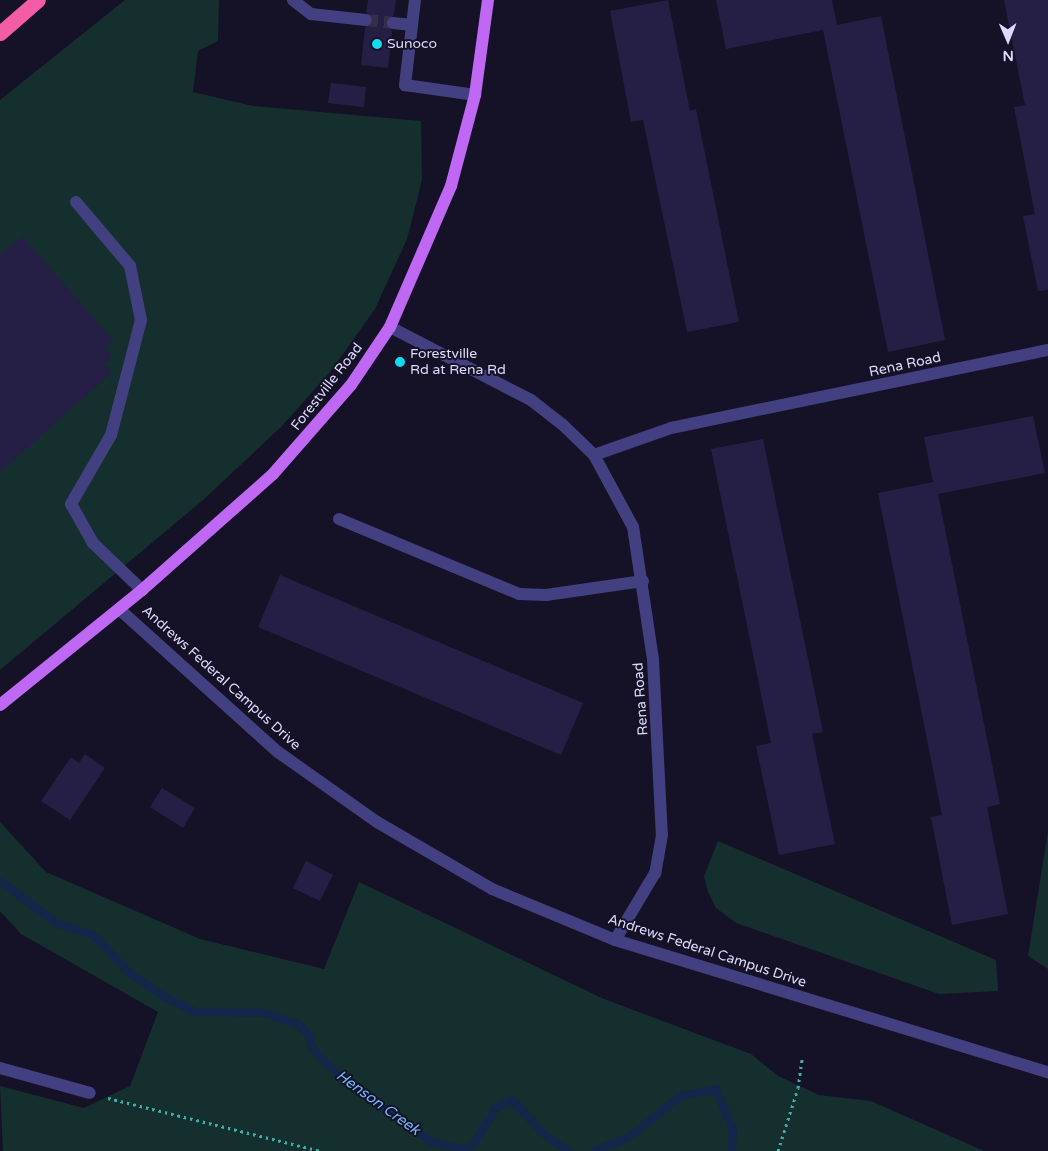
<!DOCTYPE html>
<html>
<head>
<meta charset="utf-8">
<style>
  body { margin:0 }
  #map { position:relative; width:1048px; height:1151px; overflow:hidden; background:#151126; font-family:"Varela Round",sans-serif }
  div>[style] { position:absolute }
  .green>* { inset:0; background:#152f2e }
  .stream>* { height:8px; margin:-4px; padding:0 4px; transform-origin:4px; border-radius:4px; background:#122749 }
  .building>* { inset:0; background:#261f45 }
  .minor-tunnel>* { height:12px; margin-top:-6px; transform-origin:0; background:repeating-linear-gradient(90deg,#332f46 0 12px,transparent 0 18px) }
  .path>* { height:3px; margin-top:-1.5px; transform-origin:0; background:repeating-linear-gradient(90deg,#39b0a8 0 2.5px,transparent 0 6.5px) }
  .minor>* { height:12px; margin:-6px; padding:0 6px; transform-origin:6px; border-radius:6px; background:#424081 }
  .major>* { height:12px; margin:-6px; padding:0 6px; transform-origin:6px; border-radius:6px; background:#bf68f4 }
  .highway>* { height:15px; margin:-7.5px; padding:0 7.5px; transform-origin:7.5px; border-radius:7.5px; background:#f35ca6 }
  .dots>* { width:14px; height:14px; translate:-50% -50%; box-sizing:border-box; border:2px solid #151126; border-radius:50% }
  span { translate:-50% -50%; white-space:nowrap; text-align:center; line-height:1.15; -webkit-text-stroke:4px #151126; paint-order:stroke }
  .poi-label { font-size:14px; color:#dcd9fc }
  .left { translate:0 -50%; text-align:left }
  .street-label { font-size:14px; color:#dcd9fc }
  .water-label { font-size:15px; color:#6eb7f5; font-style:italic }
  .north { position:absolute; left:983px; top:15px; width:50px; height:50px; -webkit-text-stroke:4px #151126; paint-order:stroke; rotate:179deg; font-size:14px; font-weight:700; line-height:20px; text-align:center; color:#dcd9fc }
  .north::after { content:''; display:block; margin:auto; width:18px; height:22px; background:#dcd9fc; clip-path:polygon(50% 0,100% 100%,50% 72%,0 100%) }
</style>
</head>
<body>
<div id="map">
  <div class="green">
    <div style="clip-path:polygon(125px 0,219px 0,218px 41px,198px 51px,193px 92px,253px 106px,421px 121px,422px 180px,407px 239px,375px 309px,330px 372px,281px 427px,203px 500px,0 670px,0 100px)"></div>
    <div style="clip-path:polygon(0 822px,46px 872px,200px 939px,324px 969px,359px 882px,604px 999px,751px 1054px,778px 1076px,819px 1095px,871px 1101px,984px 1151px,3px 1151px,0 1086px,84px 1108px,130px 1086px,158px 1012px,21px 934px,0 911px)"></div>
    <div style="clip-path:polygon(1048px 831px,1048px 969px,1028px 956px)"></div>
    <div style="clip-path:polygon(718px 841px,996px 960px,998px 991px,939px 994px,736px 923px,716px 908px,708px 892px,704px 876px)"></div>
  </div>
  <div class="stream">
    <div style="left:0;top:881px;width:72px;rotate:36.6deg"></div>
    <div style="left:58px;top:924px;width:37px;rotate:17deg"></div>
    <div style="left:93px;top:935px;width:54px;rotate:45.7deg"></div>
    <div style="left:131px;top:974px;width:41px;rotate:34.1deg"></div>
    <div style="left:165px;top:997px;width:34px;rotate:26deg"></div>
    <div style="left:196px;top:1012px;width:69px;rotate:0.8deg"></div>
    <div style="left:265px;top:1013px;width:36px;rotate:19deg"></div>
    <div style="left:299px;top:1025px;width:16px;rotate:45deg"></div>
    <div style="left:310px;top:1036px;width:12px;rotate:81deg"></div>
    <div style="left:312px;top:1048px;width:42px;rotate:46.9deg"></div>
    <div style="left:341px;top:1079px;width:111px;rotate:34.7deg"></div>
    <div style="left:432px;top:1142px;width:32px;rotate:13deg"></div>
    <div style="left:463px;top:1149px;width:11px;rotate:-22deg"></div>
    <div style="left:473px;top:1145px;width:44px;rotate:-58.1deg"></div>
    <div style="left:496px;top:1108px;width:18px;rotate:-27deg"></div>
    <div style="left:512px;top:1100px;width:48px;rotate:46.7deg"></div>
    <div style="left:545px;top:1135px;width:29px;rotate:34deg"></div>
    <div style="left:595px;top:1151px;width:35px;rotate:-22deg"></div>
    <div style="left:628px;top:1138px;width:68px;rotate:-38.4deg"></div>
    <div style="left:681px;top:1096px;width:36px;rotate:-11deg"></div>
    <div style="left:716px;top:1089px;width:44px;rotate:67.5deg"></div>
    <div style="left:733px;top:1130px;width:21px;rotate:93deg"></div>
  </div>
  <div class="building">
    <div style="clip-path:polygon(368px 0,396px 0,394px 15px,385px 22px,392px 31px,388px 68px,361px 65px,365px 28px,374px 21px,366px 12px)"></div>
    <div style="clip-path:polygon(668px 0,690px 111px,696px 109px,739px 322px,687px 332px,643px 120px,631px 122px,610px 11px)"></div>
    <div style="clip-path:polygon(716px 0,832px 0,837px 25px,881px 16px,945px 340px,888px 352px,823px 30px,726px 49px)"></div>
    <div style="clip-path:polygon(1004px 0,1048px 0,1048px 290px,1038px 291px,1023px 216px,1035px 214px,1014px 107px,1025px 105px)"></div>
    <div style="clip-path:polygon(331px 83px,366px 87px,364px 107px,328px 103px)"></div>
    <div style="clip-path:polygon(22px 236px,114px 341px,105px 348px,112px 357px,104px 364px,112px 373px,0 472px,0 255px)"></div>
    <div style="clip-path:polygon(1033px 416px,1045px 473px,938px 494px,1000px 804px,987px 807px,1008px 914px,952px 925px,931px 817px,942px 815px,878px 493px,933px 482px,924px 437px)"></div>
    <div style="clip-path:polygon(763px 439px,823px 732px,812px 734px,835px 844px,779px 855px,756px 746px,771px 743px,711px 449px)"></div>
    <div style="clip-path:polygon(280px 575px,583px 703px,561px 755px,258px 627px)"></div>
    <div style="clip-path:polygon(85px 754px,105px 768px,70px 820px,41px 801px,71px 757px,79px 763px)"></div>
    <div style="clip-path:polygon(162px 788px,195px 808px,183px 828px,150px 807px)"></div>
    <div style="clip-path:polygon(306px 861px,333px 875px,320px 901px,293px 888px)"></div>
  </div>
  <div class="minor-tunnel">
    <div style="left:366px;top:20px;width:27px;rotate:6deg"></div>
  </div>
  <div class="path">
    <div style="left:108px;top:1098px;width:219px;rotate:14deg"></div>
    <div style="left:778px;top:1151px;width:66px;rotate:-72.4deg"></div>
    <div style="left:798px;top:1088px;width:30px;rotate:-82deg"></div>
  </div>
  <div class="minor">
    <div style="left:293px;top:0;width:23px;rotate:38deg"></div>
    <div style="left:311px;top:14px;width:55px;rotate:6.2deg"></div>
    <div style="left:415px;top:0;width:86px;rotate:96.7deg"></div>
    <div style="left:405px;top:85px;width:71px;rotate:8.1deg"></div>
    <div style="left:393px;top:23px;width:19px;rotate:6deg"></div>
    <div style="left:76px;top:202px;width:84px;rotate:49.8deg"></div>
    <div style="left:130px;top:266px;width:55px;rotate:78.5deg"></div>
    <div style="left:141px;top:320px;width:119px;rotate:104.6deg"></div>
    <div style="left:111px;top:435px;width:80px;rotate:120.1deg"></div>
    <div style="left:71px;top:504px;width:45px;rotate:60.6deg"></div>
    <div style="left:93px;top:543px;width:68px;rotate:43.8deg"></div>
    <div style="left:390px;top:327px;width:159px;rotate:27.4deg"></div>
    <div style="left:531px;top:400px;width:41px;rotate:38deg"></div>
    <div style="left:563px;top:425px;width:43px;rotate:44.1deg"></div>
    <div style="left:594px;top:455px;width:82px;rotate:61.6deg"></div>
    <div style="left:633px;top:527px;width:134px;rotate:81.4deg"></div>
    <div style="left:653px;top:660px;width:175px;rotate:87.1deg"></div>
    <div style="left:662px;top:835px;width:39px;rotate:100deg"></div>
    <div style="left:655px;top:873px;width:78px;rotate:120.8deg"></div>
    <div style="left:594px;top:455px;width:82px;rotate:-19.3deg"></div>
    <div style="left:671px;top:428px;width:385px;rotate:-11.7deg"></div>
    <div style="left:339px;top:519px;width:195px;rotate:22.6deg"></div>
    <div style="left:519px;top:594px;width:27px;rotate:2deg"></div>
    <div style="left:546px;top:595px;width:98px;rotate:-8.2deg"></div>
    <div style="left:119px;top:609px;width:214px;rotate:42deg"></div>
    <div style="left:278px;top:752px;width:121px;rotate:35.3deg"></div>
    <div style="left:377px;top:822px;width:133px;rotate:30.2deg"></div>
    <div style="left:492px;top:889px;width:133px;rotate:22.5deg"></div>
    <div style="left:615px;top:940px;width:453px;rotate:17deg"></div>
    <div style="left:0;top:1068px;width:93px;rotate:15.5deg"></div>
  </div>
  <div class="major">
    <div style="left:0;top:705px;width:183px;rotate:-39deg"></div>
    <div style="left:142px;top:590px;width:175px;rotate:-41.5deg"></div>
    <div style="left:273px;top:474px;width:118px;rotate:-48.8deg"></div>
    <div style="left:351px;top:385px;width:70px;rotate:-56.1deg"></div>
    <div style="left:390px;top:327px;width:154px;rotate:-66.6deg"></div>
    <div style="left:451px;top:186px;width:94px;rotate:-75.2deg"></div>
    <div style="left:475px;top:95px;width:96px;rotate:-82.2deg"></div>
  </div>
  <div class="highway">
    <div style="left:0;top:33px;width:50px;rotate:-41deg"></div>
  </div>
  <div class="dots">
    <div style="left:377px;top:44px;background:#13daee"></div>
    <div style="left:400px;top:362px;background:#13daee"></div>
  </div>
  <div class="poi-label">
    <span class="left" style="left:387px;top:44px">Sunoco</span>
    <span class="left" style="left:410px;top:362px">Forestville<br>Rd at Rena Rd</span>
  </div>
  <div class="street-label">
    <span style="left:905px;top:365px;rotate:-12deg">Rena Road</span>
    <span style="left:327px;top:387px;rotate:-52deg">Forestville Road</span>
    <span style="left:221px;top:678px;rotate:42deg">Andrews Federal Campus Drive</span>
    <span style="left:641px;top:699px;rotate:-94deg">Rena Road</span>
    <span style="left:707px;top:951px;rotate:18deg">Andrews Federal Campus Drive</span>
  </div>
  <div class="water-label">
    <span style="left:378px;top:1103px;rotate:36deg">Henson Creek</span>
  </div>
  <div class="north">N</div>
</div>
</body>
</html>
